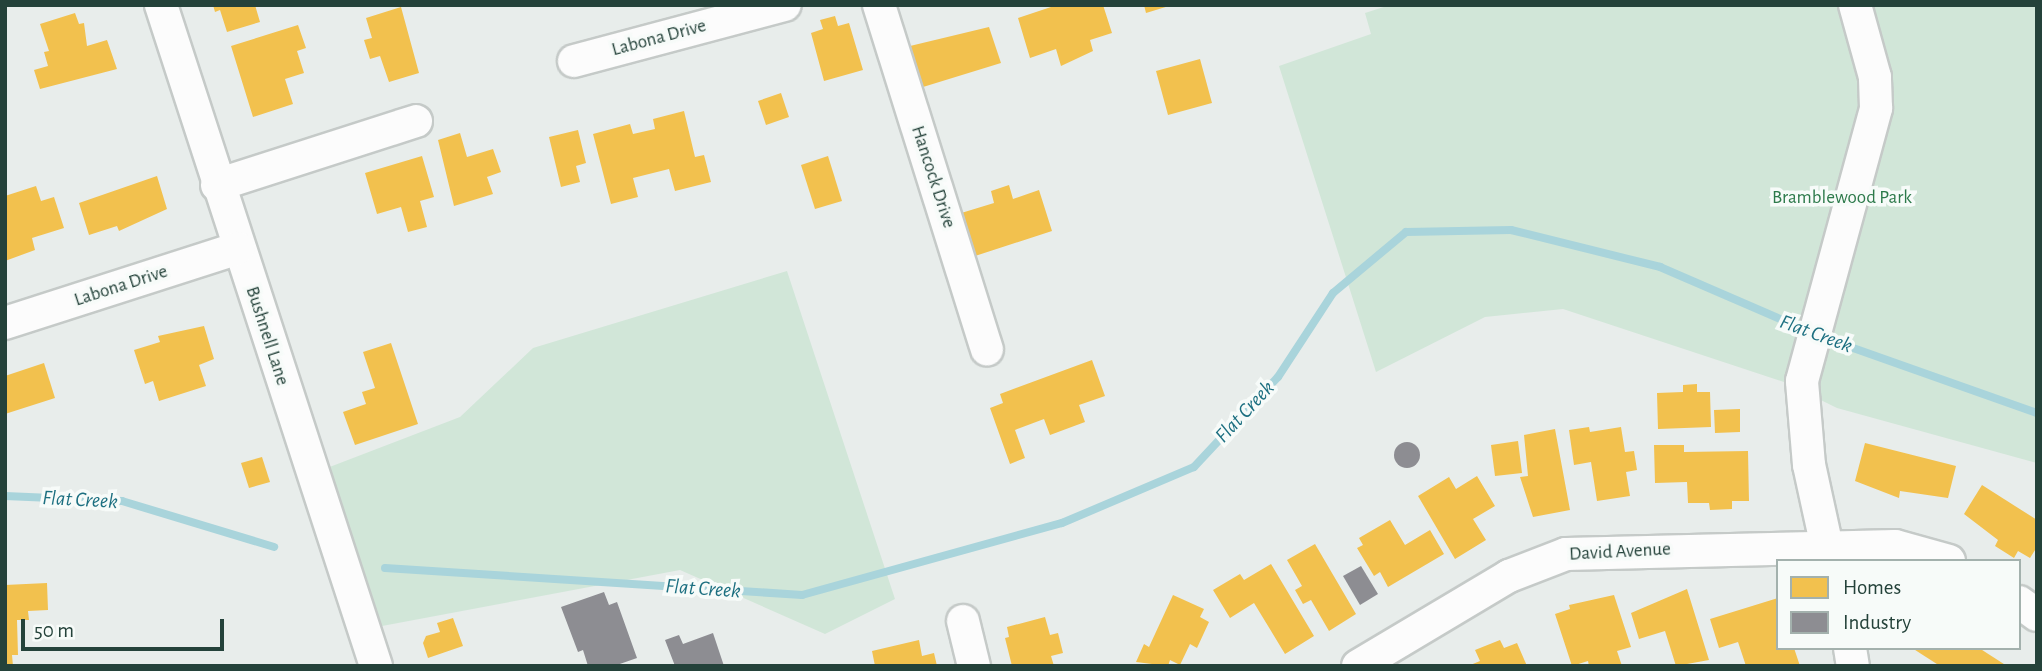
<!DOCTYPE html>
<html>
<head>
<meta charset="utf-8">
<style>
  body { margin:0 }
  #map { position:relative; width:2042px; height:671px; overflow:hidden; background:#e8edeb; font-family:"Alegreya Sans",sans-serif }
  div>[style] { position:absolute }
  .green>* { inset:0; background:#d1e6d8 }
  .homes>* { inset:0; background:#f2c14e }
  .industry>* { inset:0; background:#8d8d92 }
  .round { border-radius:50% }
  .stream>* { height:8px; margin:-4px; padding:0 4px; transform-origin:4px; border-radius:4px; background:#a9d4db }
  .roads { filter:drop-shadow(2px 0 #c5cac8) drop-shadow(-2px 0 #c5cac8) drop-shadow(0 2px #c5cac8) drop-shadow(0 -2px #c5cac8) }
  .minor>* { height:32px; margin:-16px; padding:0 16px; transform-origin:16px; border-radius:16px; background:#fcfcfc }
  span { translate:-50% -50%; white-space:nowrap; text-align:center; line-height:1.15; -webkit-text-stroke:7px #f7fbf9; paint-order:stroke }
  .street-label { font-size:19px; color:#24423a }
  .park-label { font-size:19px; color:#2d7a4b }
  .water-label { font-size:21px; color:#1c6f80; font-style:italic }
  .frame { position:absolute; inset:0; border:7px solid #24423a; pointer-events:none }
  .legend { position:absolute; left:1776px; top:559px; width:245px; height:91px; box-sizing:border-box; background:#f7fbf9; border:2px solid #a3b1ad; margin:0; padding:9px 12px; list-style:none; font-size:21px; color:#24423a }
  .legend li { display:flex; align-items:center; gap:14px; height:35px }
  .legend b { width:35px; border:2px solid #a3b1ad }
  .scale { position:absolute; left:21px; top:619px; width:203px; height:32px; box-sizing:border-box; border:4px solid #24423a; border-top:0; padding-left:9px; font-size:21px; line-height:24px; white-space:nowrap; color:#24423a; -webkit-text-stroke:5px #f7fbf9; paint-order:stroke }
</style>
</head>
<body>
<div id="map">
  <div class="green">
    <div style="clip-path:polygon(1390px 5px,2037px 5px,2037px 463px,1837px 408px,1784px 382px,1563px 309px,1485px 317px,1376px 372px,1279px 66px,1371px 34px,1365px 13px)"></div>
    <div style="clip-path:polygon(787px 271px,895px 599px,825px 634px,680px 570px,382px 626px,327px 468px,460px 417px,533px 348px)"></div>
  </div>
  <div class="homes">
    <div style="clip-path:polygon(213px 5px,255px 5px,260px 22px,227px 32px,220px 10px,215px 12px)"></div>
    <div style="clip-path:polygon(1057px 5px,1103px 5px,1112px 33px,1090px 40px,1093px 51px,1061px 66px,1056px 49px,1030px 58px,1018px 18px)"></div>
    <div style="clip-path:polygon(1144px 5px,1169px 5px,1169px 6px,1146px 13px)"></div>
    <div style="clip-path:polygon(401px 7px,419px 73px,389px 82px,380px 56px,370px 59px,364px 40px,372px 38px,366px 18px)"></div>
    <div style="clip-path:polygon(75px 13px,79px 24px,84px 23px,87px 46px,107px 40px,117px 69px,40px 89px,34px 70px,48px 66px,44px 52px,49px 51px,40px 24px)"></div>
    <div style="clip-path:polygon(835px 16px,838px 26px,849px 23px,863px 70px,824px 81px,811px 33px,823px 29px,820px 20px)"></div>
    <div style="clip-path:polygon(298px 25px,306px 48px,297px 51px,304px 73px,285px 79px,293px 104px,253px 117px,231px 46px)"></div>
    <div style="clip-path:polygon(989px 27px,1001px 63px,923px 87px,910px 46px)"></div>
    <div style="clip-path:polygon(1200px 59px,1212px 103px,1168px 115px,1156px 71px)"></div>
    <div style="clip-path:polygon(781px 93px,789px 117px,766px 125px,758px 101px)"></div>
    <div style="clip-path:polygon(684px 111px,695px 157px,704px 155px,711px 182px,675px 191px,669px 169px,633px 178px,638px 197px,611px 204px,593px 134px,630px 124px,633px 134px,655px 129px,653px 119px)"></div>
    <div style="clip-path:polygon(578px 130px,586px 163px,576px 166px,580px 182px,561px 187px,549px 137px)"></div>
    <div style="clip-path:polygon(460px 133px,467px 157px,493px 149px,501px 172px,487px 177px,493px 194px,454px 206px,438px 140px)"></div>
    <div style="clip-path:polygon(422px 156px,434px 197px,420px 201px,427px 227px,408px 232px,401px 207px,377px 214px,365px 173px)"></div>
    <div style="clip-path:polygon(828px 156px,842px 201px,815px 209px,801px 165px)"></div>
    <div style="clip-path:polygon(157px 176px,167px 209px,119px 231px,117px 226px,89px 235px,79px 203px)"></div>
    <div style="clip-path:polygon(1009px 185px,1013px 199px,1039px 190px,1052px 231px,972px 257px,958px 214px,994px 203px,991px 191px)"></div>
    <div style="clip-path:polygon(36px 186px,41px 201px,54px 197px,64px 228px,32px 238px,35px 250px,5px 261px,5px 196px)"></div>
    <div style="clip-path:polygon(204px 326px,214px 359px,199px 365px,206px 386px,159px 401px,153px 381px,145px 384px,134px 350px,160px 342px,158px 336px)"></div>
    <div style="clip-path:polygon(391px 343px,418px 424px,355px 445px,343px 412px,366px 404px,362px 392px,375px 388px,363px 352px)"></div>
    <div style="clip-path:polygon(1092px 360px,1105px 396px,1079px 405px,1085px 422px,1050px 435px,1044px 419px,1015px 430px,1025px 458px,1010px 464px,990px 408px,1003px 403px,1000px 394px)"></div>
    <div style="clip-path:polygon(44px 363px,55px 398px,5px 414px,5px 376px)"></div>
    <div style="clip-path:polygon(1697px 384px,1697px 392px,1710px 392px,1711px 427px,1658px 429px,1657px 393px,1683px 392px,1683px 385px)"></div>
    <div style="clip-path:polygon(1740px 409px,1740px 432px,1715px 433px,1714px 410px)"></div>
    <div style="clip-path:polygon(1589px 427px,1590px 432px,1621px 427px,1625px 452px,1634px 451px,1637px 470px,1626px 472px,1630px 496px,1597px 501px,1591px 462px,1574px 465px,1569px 430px)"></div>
    <div style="clip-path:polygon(1555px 429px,1570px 510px,1533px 517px,1520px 477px,1528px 476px,1524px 435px)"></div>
    <div style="clip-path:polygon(1518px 441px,1522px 473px,1495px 476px,1491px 445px)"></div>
    <div style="clip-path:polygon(1865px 443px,1956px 466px,1948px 498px,1900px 491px,1899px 498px,1855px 481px)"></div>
    <div style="clip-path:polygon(1654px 445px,1684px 445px,1684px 452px,1748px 451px,1749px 501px,1732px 501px,1732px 509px,1710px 510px,1709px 503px,1688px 503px,1687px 482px,1655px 483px)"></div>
    <div style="clip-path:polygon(262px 457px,270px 482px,249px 488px,241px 463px)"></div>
    <div style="clip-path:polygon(1477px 476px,1495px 506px,1473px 519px,1486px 540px,1455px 559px,1418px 496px,1449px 477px,1456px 489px)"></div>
    <div style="clip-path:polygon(1982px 485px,2037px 520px,2037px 547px,2030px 558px,2018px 551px,2014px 558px,1995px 546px,1998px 540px,1964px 514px)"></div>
    <div style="clip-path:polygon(1390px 520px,1405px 545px,1430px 530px,1444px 554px,1388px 587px,1380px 572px,1374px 576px,1357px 548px,1363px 545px,1359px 538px)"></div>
    <div style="clip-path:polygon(1315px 544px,1356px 614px,1329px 631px,1311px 600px,1303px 604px,1295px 590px,1302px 586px,1287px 560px)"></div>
    <div style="clip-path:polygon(1271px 564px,1314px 636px,1285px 654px,1254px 603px,1230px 618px,1213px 590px,1240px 574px,1244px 580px)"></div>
    <div style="clip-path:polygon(47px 583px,48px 610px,28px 611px,29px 620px,17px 620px,18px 655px,12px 655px,13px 666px,5px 666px,5px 585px)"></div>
    <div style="clip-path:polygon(1687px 589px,1709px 660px,1676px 666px,1665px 631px,1639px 639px,1631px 613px)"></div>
    <div style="clip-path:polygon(1173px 595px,1204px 609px,1200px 617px,1209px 622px,1197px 648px,1190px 644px,1180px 665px,1170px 660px,1168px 666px,1136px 662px,1144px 644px,1149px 647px)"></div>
    <div style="clip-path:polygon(1614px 595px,1631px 647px,1617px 651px,1622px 666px,1589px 666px,1588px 661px,1572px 666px,1555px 614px,1570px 609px,1569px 605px)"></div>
    <div style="clip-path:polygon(1778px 598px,1778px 648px,1794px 648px,1800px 666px,1746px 666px,1738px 642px,1719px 648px,1710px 619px)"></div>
    <div style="clip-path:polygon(1045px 617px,1050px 635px,1058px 633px,1063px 653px,1051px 656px,1054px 666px,1012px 666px,1005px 638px,1009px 637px,1007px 627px)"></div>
    <div style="clip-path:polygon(453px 618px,463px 646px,428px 658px,423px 643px,426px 636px,440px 632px,437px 623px)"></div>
    <div style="clip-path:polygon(919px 640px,922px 656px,934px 653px,937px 666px,875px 666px,872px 651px)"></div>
    <div style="clip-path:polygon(1500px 640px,1504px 648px,1517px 643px,1527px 666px,1468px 666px,1480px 661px,1475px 650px)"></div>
    <div style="clip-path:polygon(1912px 648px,1979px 648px,2007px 666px,1940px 666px)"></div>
  </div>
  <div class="industry">
    <div class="round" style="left:1394px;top:442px;width:26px;height:26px"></div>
    <div style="clip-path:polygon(1361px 566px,1378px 594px,1360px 605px,1343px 576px)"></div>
    <div style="clip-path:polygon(604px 592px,609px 605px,617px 602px,637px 658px,614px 666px,588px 666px,583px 650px,578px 652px,561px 607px)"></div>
    <div style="clip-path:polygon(713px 633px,724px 666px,675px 666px,665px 640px,679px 635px,683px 644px)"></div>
  </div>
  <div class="stream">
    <div style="left:1822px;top:337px;width:228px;rotate:19.5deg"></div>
    <div style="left:5px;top:496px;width:117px;rotate:2.4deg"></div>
    <div style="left:122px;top:501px;width:159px;rotate:16.8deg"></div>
    <div style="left:385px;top:568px;width:418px;rotate:3.7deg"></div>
    <div style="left:802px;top:595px;width:270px;rotate:-15.5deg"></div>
    <div style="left:1062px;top:523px;width:143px;rotate:-23deg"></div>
    <div style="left:1194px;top:467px;width:123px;rotate:-47deg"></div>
    <div style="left:1278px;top:377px;width:100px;rotate:-56.8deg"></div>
    <div style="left:1333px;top:293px;width:95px;rotate:-39.9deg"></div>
    <div style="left:1406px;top:232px;width:105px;rotate:-1.1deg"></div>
    <div style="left:1511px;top:230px;width:154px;rotate:13.9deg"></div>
    <div style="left:1660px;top:267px;width:163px;rotate:23.4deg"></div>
  </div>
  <div class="roads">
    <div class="minor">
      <div style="left:161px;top:5px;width:695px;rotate:71.98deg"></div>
      <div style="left:879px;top:5px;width:361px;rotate:72.6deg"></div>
      <div style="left:574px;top:61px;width:218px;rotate:-14.9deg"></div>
      <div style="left:217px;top:185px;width:209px;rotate:-17.8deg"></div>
      <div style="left:5px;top:323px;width:245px;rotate:-17.8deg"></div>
      <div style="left:1830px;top:561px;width:98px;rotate:-102.3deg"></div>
      <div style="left:1809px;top:465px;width:84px;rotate:-94.8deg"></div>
      <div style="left:1802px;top:381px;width:283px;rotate:-74.8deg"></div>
      <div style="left:1876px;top:108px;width:31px;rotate:-92deg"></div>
      <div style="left:1875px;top:77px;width:75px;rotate:-105.5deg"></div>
      <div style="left:2019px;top:602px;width:22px;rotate:36deg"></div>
      <div style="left:963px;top:621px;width:46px;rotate:76.3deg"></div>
      <div style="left:1850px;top:648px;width:18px;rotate:81deg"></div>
      <div style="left:1358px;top:666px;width:176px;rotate:-30.8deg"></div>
      <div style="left:1509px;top:576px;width:61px;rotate:-21.1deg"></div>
      <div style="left:1566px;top:554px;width:329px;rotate:-1.4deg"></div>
      <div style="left:1895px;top:546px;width:56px;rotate:15.5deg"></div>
    </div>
  </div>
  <div class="street-label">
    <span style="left:659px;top:38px;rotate:-15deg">Labona Drive</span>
    <span style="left:933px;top:177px;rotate:72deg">Hancock Drive</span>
    <span style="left:121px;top:286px;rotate:-18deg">Labona Drive</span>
    <span style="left:267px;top:336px;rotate:72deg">Bushnell Lane</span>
    <span style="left:1620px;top:552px;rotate:-3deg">David Avenue</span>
  </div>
  <div class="park-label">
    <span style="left:1842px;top:198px">Bramblewood Park</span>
  </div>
  <div class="water-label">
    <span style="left:1816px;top:334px;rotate:20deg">Flat Creek</span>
    <span style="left:1245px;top:412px;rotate:-47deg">Flat Creek</span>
    <span style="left:80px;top:500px;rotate:3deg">Flat Creek</span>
    <span style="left:703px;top:589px;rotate:4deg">Flat Creek</span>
  </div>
  <div class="frame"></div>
  <ul class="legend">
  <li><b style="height:19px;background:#f2c14e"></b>Homes</li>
  <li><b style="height:19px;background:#8d8d92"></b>Industry</li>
  </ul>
  <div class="scale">50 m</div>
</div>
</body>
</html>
